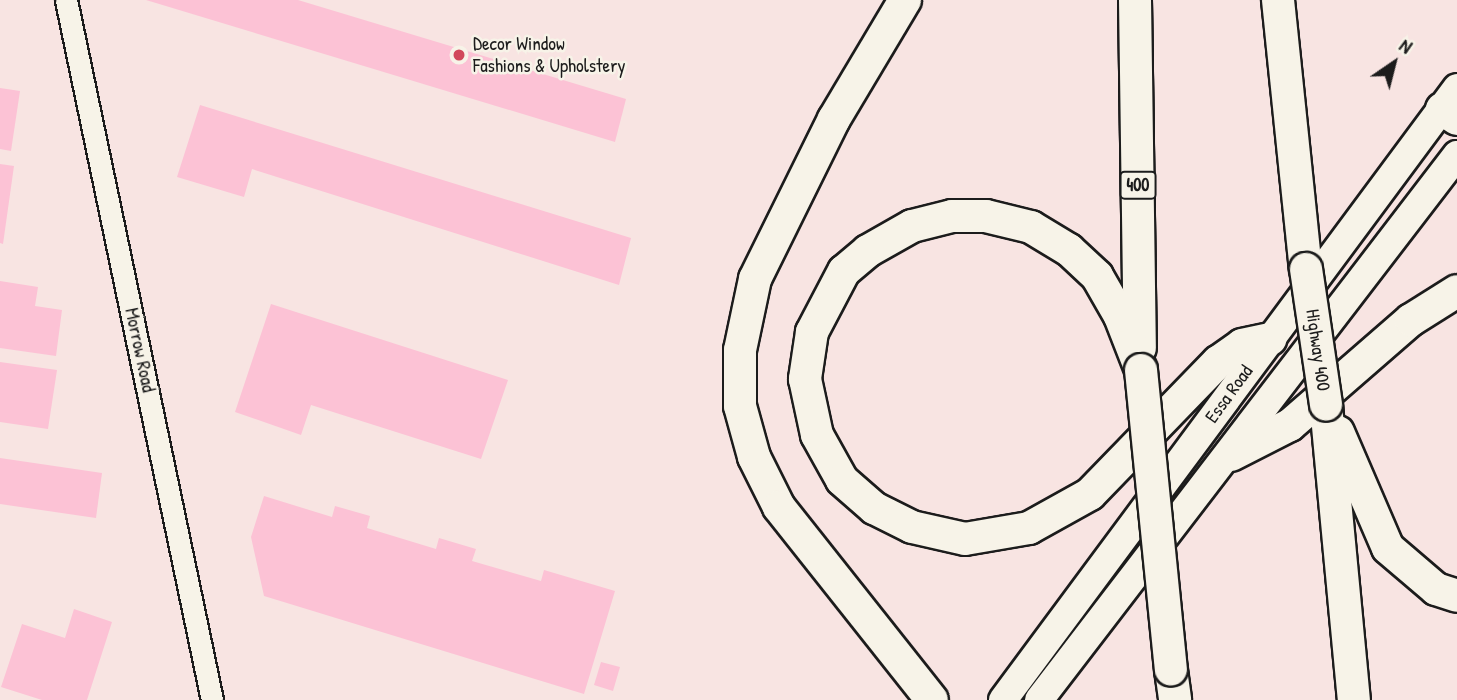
<!DOCTYPE html>
<html>
<head>
<meta charset="utf-8">
<style>
  body { margin:0 }
  #map { position:relative; width:1457px; height:700px; overflow:hidden; background:#f8e4e2; font-family:"Patrick Hand",sans-serif }
  div>[style] { position:absolute }
  .building>* { inset:0; background:#fcc2d5 }
  .roads { filter:drop-shadow(2px 0 #1c1c1c) drop-shadow(-2px 0 #1c1c1c) drop-shadow(0 2px #1c1c1c) drop-shadow(0 -2px #1c1c1c) }
  .minor>* { height:21px; margin:-10.5px; padding:0 10.5px; transform-origin:10.5px; border-radius:10.5px; background:#f7f3e8 }
  .major>* { height:28px; margin:-14px; padding:0 14px; transform-origin:14px; border-radius:14px; background:#f7f3e8 }
  .highway>* { height:32px; margin:-16px; padding:0 16px; transform-origin:16px; border-radius:16px; background:#f7f3e8 }
  .bridges { filter:drop-shadow(2px 0 #1c1c1c) drop-shadow(-2px 0 #1c1c1c) drop-shadow(0 2px #1c1c1c) drop-shadow(0 -2px #1c1c1c) }
  .highway-bridge>* { height:32px; margin:-16px; padding:0 16px; transform-origin:16px; border-radius:16px; background:#f7f3e8 }
  .dots>* { width:19px; height:19px; translate:-50% -50%; box-sizing:border-box; border:4px solid #f7f3e8; border-radius:50% }
  span { translate:-50% -50%; white-space:nowrap; text-align:center; line-height:1.15; -webkit-text-stroke:5px #f7f3e8; paint-order:stroke }
  .shield-label span { padding:2px 5px; background:#f7f3e8; border:2px solid; border-radius:5px; -webkit-text-stroke-width:0 }
  .shield-label { font-size:18px; color:#1c1c1c; font-weight:700 }
  .poi-label { font-size:19px; color:#1c1c1c }
  .left { translate:0 -50%; text-align:left }
  .street-label { font-size:19px; color:#1c1c1c }
  .north { position:absolute; left:1359px; top:28px; width:70px; height:70px; -webkit-text-stroke:5px #f7f3e8; paint-order:stroke; rotate:35deg; font-size:19px; font-weight:700; line-height:28px; text-align:center; color:#1c1c1c }
  .north::after { content:''; display:block; margin:auto; width:24px; height:32px; background:#1c1c1c; clip-path:polygon(50% 0,100% 100%,50% 72%,0 100%) }
</style>
</head>
<body>
<div id="map">
  <div class="building">
    <div style="clip-path:polygon(146px 0,298px 0,626px 99px,615px 142px)"></div>
    <div style="clip-path:polygon(0 88px,20px 91px,11px 151px,0 149px)"></div>
    <div style="clip-path:polygon(200px 105px,631px 238px,619px 285px,252px 169px,244px 197px,177px 177px)"></div>
    <div style="clip-path:polygon(0 164px,14px 166px,3px 244px,0 243px)"></div>
    <div style="clip-path:polygon(0 281px,38px 287px,35px 306px,62px 310px,56px 356px,0 348px)"></div>
    <div style="clip-path:polygon(271px 304px,508px 380px,481px 459px,311px 405px,301px 435px,235px 412px)"></div>
    <div style="clip-path:polygon(0 362px,57px 370px,48px 429px,0 422px)"></div>
    <div style="clip-path:polygon(0 458px,102px 473px,96px 518px,0 504px)"></div>
    <div style="clip-path:polygon(264px 496px,332px 517px,335px 506px,370px 516px,367px 528px,436px 549px,439px 538px,476px 549px,472px 561px,541px 581px,544px 570px,615px 591px,584px 694px,264px 596px,251px 537px)"></div>
    <div style="clip-path:polygon(74px 609px,112px 622px,87px 700px,42px 700px,1px 687px,22px 624px,65px 638px)"></div>
    <div style="clip-path:polygon(601px 662px,620px 667px,613px 691px,594px 685px)"></div>
  </div>
  <div class="roads">
    <div class="minor">
      <div style="left:66px;top:0;width:715px;rotate:78.22deg"></div>
    </div>
    <div class="major">
      <div style="left:1003px;top:700px;width:762px;rotate:-53.43deg"></div>
      <div style="left:1039px;top:700px;width:687px;rotate:-52.51deg"></div>
    </div>
    <div class="highway">
      <div style="left:905px;top:0;width:139px;rotate:120.8deg"></div>
      <div style="left:834px;top:119px;width:178px;rotate:116.3deg"></div>
      <div style="left:755px;top:279px;width:73px;rotate:101.9deg"></div>
      <div style="left:740px;top:350px;width:56px;rotate:90deg"></div>
      <div style="left:740px;top:406px;width:53px;rotate:74.6deg"></div>
      <div style="left:754px;top:457px;width:56px;rotate:63.4deg"></div>
      <div style="left:779px;top:507px;width:246px;rotate:51.6deg"></div>
      <div style="left:1135px;top:0;width:348px;rotate:89.2deg"></div>
      <div style="left:1278px;top:0;width:270px;rotate:84.1deg"></div>
      <div style="left:1442px;top:109px;width:18px;rotate:34deg"></div>
      <div style="left:1141px;top:370px;width:58px;rotate:-111.3deg"></div>
      <div style="left:1120px;top:316px;width:46px;rotate:-119.9deg"></div>
      <div style="left:1097px;top:276px;width:38px;rotate:-137deg"></div>
      <div style="left:1069px;top:250px;width:44px;rotate:-148.8deg"></div>
      <div style="left:1031px;top:227px;width:46px;rotate:-166.3deg"></div>
      <div style="left:986px;top:216px;width:34px;rotate:180deg"></div>
      <div style="left:952px;top:216px;width:41px;rotate:166deg"></div>
      <div style="left:912px;top:226px;width:51px;rotate:150.4deg"></div>
      <div style="left:868px;top:251px;width:31px;rotate:140deg"></div>
      <div style="left:844px;top:271px;width:69px;rotate:117.7deg"></div>
      <div style="left:812px;top:332px;width:48px;rotate:98.5deg"></div>
      <div style="left:805px;top:379px;width:57px;rotate:77.9deg"></div>
      <div style="left:817px;top:435px;width:51px;rotate:60.9deg"></div>
      <div style="left:842px;top:480px;width:43px;rotate:41.2deg"></div>
      <div style="left:874px;top:508px;width:42px;rotate:26.6deg"></div>
      <div style="left:912px;top:527px;width:54px;rotate:12.8deg"></div>
      <div style="left:965px;top:539px;width:65px;rotate:-9.8deg"></div>
      <div style="left:1029px;top:528px;width:70px;rotate:-29.1deg"></div>
      <div style="left:1090px;top:494px;width:184px;rotate:-45.9deg"></div>
      <div style="left:1218px;top:362px;width:29px;rotate:-35deg"></div>
      <div style="left:1242px;top:345px;width:29px;rotate:-12deg"></div>
      <div style="left:1326px;top:405px;width:296px;rotate:84.6deg"></div>
      <div style="left:1338px;top:432px;width:126px;rotate:66.7deg"></div>
      <div style="left:1388px;top:548px;width:63px;rotate:40.5deg"></div>
      <div style="left:1436px;top:589px;width:22px;rotate:18deg"></div>
      <div style="left:1231px;top:455px;width:66px;rotate:-27deg"></div>
      <div style="left:1290px;top:425px;width:160px;rotate:-41deg"></div>
      <div style="left:1411px;top:320px;width:54px;rotate:-32.2deg"></div>
      <div style="left:1171px;top:670px;width:30px;rotate:82deg"></div>
    </div>
  </div>
  <div class="bridges">
    <div class="highway-bridge">
      <div style="left:1306px;top:269px;width:137px;rotate:81.6deg"></div>
      <div style="left:1141px;top:370px;width:301px;rotate:84.3deg"></div>
    </div>
  </div>
  <div class="dots">
    <div style="left:459px;top:55px;background:#d1495b"></div>
  </div>
  <div class="shield-label">
    <span style="left:1138px;top:185px">400</span>
  </div>
  <div class="poi-label">
    <span class="left" style="left:473px;top:55px">Decor Window<br>Fashions &amp; Upholstery</span>
  </div>
  <div class="street-label">
    <span style="left:140px;top:350px;rotate:78deg">Morrow Road</span>
    <span style="left:1318px;top:350px;rotate:82deg">Highway 400</span>
    <span style="left:1229px;top:394px;rotate:-54deg">Essa Road</span>
  </div>
  <div class="north">N</div>
</div>
</body>
</html>
